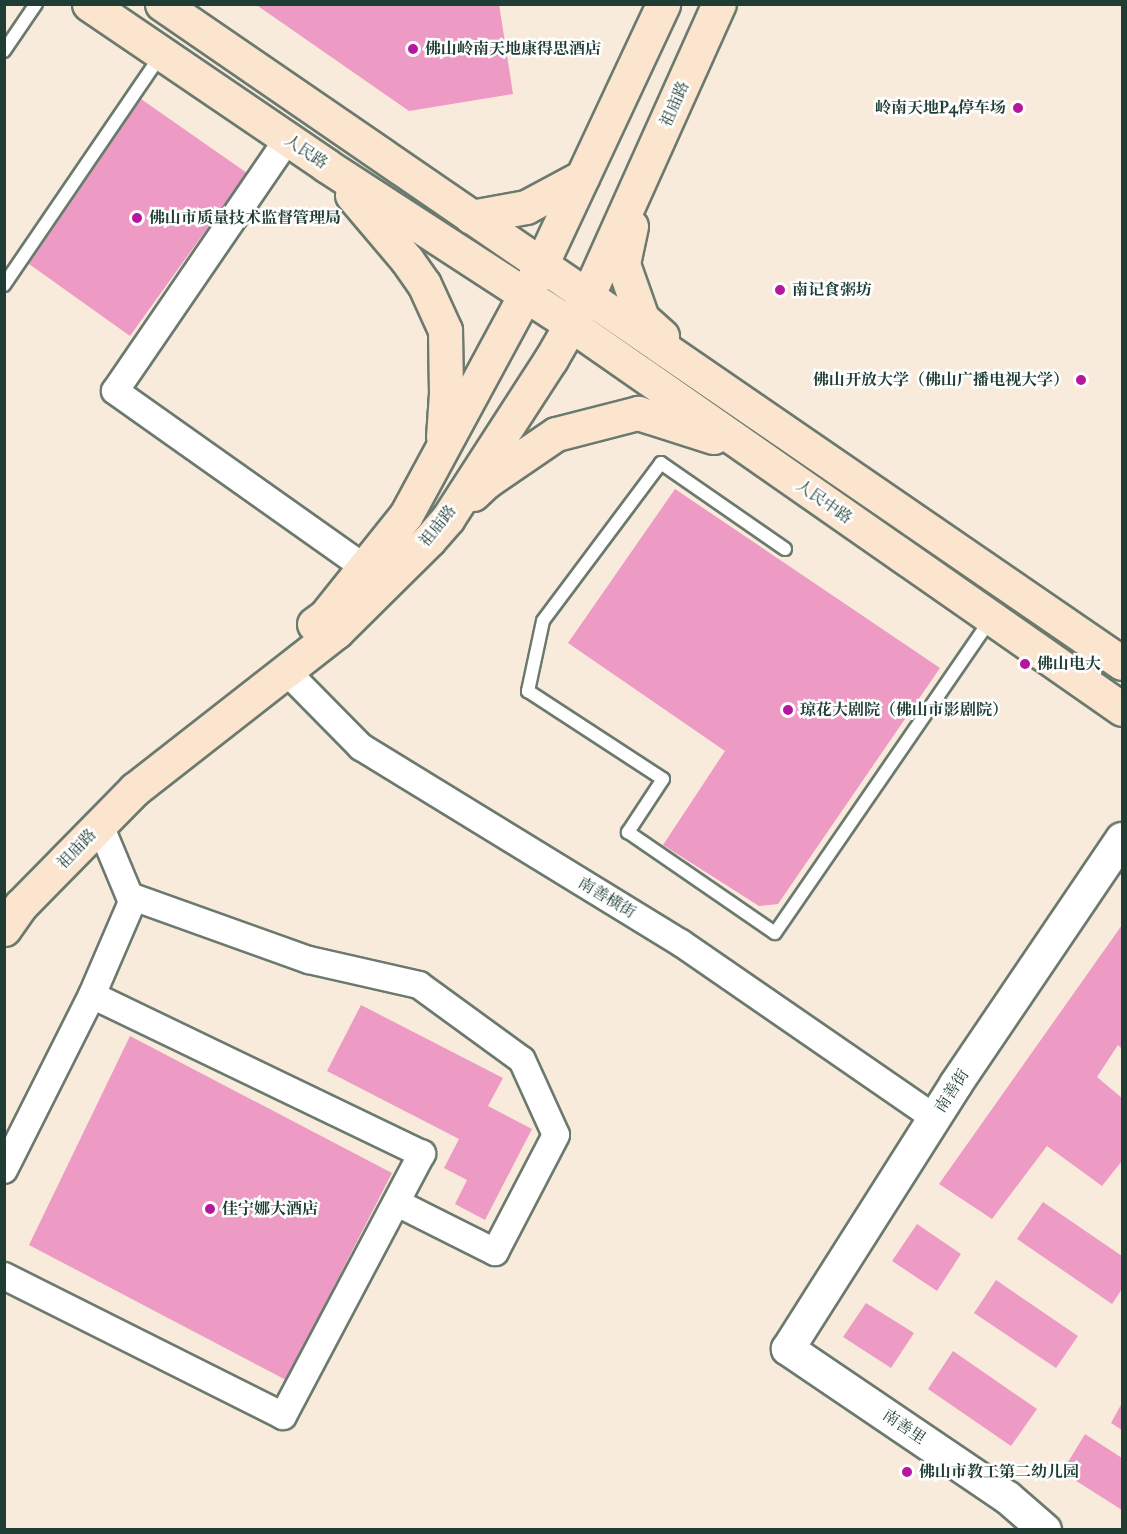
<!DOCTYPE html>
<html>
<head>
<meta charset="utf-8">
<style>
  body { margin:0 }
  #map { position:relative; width:1127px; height:1534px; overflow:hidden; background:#f9ebdb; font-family:"IM FELL French Canon","Noto Serif SC",serif }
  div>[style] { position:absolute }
  .building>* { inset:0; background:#ed9bc5 }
  .roads { filter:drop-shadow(2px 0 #6b7a6e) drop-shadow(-2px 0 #6b7a6e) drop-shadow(0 2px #6b7a6e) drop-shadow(0 -2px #6b7a6e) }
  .service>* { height:12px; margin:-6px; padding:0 6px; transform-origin:6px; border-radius:6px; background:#fff }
  .minor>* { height:26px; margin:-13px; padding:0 13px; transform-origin:13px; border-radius:13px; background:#fff }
  .tertiary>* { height:32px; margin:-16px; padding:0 16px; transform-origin:16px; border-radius:16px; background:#fff }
  .secondary>* { height:33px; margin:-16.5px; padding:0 16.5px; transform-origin:16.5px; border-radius:16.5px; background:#fce5cf }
  .dots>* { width:16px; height:16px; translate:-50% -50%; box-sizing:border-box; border:3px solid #fff; border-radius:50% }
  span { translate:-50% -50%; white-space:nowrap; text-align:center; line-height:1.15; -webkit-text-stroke:5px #fff; paint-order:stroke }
  .poi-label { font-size:16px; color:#1f3d34; font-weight:700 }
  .left { translate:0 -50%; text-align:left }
  .right { translate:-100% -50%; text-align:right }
  .street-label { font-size:16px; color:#1f3d34 }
  .frame { position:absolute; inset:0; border:6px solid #1f3d34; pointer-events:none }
</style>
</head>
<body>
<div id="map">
  <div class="building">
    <div style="clip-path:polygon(255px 4px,499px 4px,513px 94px,409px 111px)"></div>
    <div style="clip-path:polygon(141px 99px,247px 173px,130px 336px,29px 264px)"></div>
    <div style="clip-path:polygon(675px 489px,940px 668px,778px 904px,759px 906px,663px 845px,725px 751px,568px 643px)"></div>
    <div style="clip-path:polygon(1122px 925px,1122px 1049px,1118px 1045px,1097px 1077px,1122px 1098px,1122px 1161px,1102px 1186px,1047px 1146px,992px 1219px,939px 1184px)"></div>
    <div style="clip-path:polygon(361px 1005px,503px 1078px,488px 1106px,532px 1129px,485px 1220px,455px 1204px,467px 1180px,444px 1168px,459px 1139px,327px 1071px)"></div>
    <div style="clip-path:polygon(130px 1036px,392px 1173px,286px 1380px,29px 1245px)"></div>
    <div style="clip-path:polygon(1043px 1202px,1122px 1256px,1122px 1289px,1112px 1304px,1017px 1239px)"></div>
    <div style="clip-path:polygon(917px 1224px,961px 1254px,937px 1291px,892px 1261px)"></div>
    <div style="clip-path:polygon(996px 1280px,1078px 1336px,1056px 1368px,974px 1313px)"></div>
    <div style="clip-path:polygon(866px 1303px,914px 1333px,891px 1368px,843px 1337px)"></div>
    <div style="clip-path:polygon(953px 1351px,1037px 1409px,1011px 1446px,928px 1389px)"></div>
    <div style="clip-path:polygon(1122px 1403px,1122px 1430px,1111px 1423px)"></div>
    <div style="clip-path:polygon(1085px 1434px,1122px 1458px,1122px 1510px,1062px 1472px)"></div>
  </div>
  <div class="roads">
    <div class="service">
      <div style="left:4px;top:51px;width:57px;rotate:-55.8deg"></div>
      <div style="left:4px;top:285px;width:278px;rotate:-55.7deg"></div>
      <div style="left:785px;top:549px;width:151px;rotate:-145.3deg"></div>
      <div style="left:661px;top:463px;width:197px;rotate:126.8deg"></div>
      <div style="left:543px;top:621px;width:72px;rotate:102.1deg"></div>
      <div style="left:528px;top:691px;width:161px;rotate:33.1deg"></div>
      <div style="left:663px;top:779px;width:64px;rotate:123.4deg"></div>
      <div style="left:628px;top:832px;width:178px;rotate:34.5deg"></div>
      <div style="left:775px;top:933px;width:381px;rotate:-55.5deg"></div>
    </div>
    <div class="minor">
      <div style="left:287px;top:140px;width:304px;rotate:124.4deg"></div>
      <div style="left:115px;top:391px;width:305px;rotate:35.3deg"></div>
      <div style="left:286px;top:671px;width:107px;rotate:45.4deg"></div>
      <div style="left:361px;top:747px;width:375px;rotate:31.5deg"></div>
      <div style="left:681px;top:943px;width:308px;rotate:34.6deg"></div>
      <div style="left:130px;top:896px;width:190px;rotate:19.7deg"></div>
      <div style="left:309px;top:960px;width:113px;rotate:12.8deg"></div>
      <div style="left:419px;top:985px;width:127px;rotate:36.1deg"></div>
      <div style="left:522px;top:1060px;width:82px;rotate:65.6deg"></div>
      <div style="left:556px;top:1135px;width:132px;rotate:117.5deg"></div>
      <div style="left:495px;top:1252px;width:110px;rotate:-153.4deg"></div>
      <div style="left:4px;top:1170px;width:196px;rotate:-63.3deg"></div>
      <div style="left:4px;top:1276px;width:312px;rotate:26.6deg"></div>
      <div style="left:283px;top:1416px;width:297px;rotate:-62.1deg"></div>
      <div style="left:422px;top:1154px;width:366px;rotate:-154.3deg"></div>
      <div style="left:92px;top:995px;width:101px;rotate:-66.7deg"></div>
      <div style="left:132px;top:902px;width:83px;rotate:-112.6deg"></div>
    </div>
    <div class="tertiary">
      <div style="left:1045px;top:1530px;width:49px;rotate:-139.1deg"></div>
      <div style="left:1008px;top:1498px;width:266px;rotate:-145.9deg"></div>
      <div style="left:788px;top:1349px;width:314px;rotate:-57.6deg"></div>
      <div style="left:956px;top:1084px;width:296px;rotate:-55.9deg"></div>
    </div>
    <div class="secondary">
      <div style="left:89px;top:4px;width:288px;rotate:34.2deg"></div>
      <div style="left:327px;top:166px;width:290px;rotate:33deg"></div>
      <div style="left:570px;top:324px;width:673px;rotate:34.89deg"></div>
      <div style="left:162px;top:4px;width:1164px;rotate:34.47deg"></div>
      <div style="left:352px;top:195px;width:85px;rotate:49.8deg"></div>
      <div style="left:407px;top:260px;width:29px;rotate:55deg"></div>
      <div style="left:424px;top:284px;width:51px;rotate:65.5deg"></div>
      <div style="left:445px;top:330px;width:63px;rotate:89.1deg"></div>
      <div style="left:446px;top:393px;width:44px;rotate:93.9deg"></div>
      <div style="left:471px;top:217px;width:56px;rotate:-10.3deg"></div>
      <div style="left:526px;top:207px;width:64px;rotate:-28.2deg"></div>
      <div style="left:631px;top:226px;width:39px;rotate:102deg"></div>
      <div style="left:623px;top:264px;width:57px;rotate:70.6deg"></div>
      <div style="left:642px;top:318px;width:27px;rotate:42deg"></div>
      <div style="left:473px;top:494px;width:19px;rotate:-43deg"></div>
      <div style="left:487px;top:481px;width:83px;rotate:-34.3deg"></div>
      <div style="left:556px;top:434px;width:85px;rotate:-14.4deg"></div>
      <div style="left:638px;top:413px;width:79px;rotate:17.7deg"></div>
      <div style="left:314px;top:624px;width:14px;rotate:-36deg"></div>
      <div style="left:325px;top:616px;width:129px;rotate:-51.3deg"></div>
      <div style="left:406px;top:515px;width:284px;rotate:-61.6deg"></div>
      <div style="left:541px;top:265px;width:288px;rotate:-64.9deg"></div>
      <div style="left:4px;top:929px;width:29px;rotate:-55deg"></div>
      <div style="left:21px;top:905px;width:163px;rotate:-45.5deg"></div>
      <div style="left:135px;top:789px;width:255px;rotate:-38deg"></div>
      <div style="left:336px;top:632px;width:131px;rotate:-44.7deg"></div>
      <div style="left:429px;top:540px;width:29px;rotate:-49deg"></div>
      <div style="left:448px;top:518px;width:189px;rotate:-57.1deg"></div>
      <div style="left:551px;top:359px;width:74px;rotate:-60deg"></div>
      <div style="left:588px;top:295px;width:319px;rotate:-65.8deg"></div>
    </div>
  </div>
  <div class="dots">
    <div style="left:413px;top:49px;background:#b5179e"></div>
    <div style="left:1018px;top:108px;background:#b5179e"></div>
    <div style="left:137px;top:218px;background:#b5179e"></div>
    <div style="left:780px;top:290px;background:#b5179e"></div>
    <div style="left:1081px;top:380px;background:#b5179e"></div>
    <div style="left:1025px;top:664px;background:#b5179e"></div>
    <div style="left:788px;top:710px;background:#b5179e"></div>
    <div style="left:210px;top:1209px;background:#b5179e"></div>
    <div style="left:907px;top:1472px;background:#b5179e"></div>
  </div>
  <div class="poi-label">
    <span class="left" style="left:425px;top:49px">佛山岭南天地康得思酒店</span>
    <span class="right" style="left:1006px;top:108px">岭南天地P4停车场</span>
    <span class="left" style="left:149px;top:218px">佛山市质量技术监督管理局</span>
    <span class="left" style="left:792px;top:290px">南记食粥坊</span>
    <span class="right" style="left:1069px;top:380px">佛山开放大学（佛山广播电视大学）</span>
    <span class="left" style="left:1037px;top:664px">佛山电大</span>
    <span class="left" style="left:800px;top:710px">琼花大剧院（佛山市影剧院）</span>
    <span class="left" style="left:222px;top:1209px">佳宁娜大酒店</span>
    <span class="left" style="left:919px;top:1472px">佛山市教工第二幼儿园</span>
  </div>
  <div class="street-label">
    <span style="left:675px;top:104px;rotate:-66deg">祖庙路</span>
    <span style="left:306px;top:152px;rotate:34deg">人民路</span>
    <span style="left:824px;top:502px;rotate:35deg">人民中路</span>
    <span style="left:438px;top:526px;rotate:-51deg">祖庙路</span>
    <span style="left:77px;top:849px;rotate:-46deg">祖庙路</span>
    <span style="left:607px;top:898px;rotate:31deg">南善横街</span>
    <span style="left:952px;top:1091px;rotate:-57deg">南善街</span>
    <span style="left:904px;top:1427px;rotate:34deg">南善里</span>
  </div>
  <div class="frame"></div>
</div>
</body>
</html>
